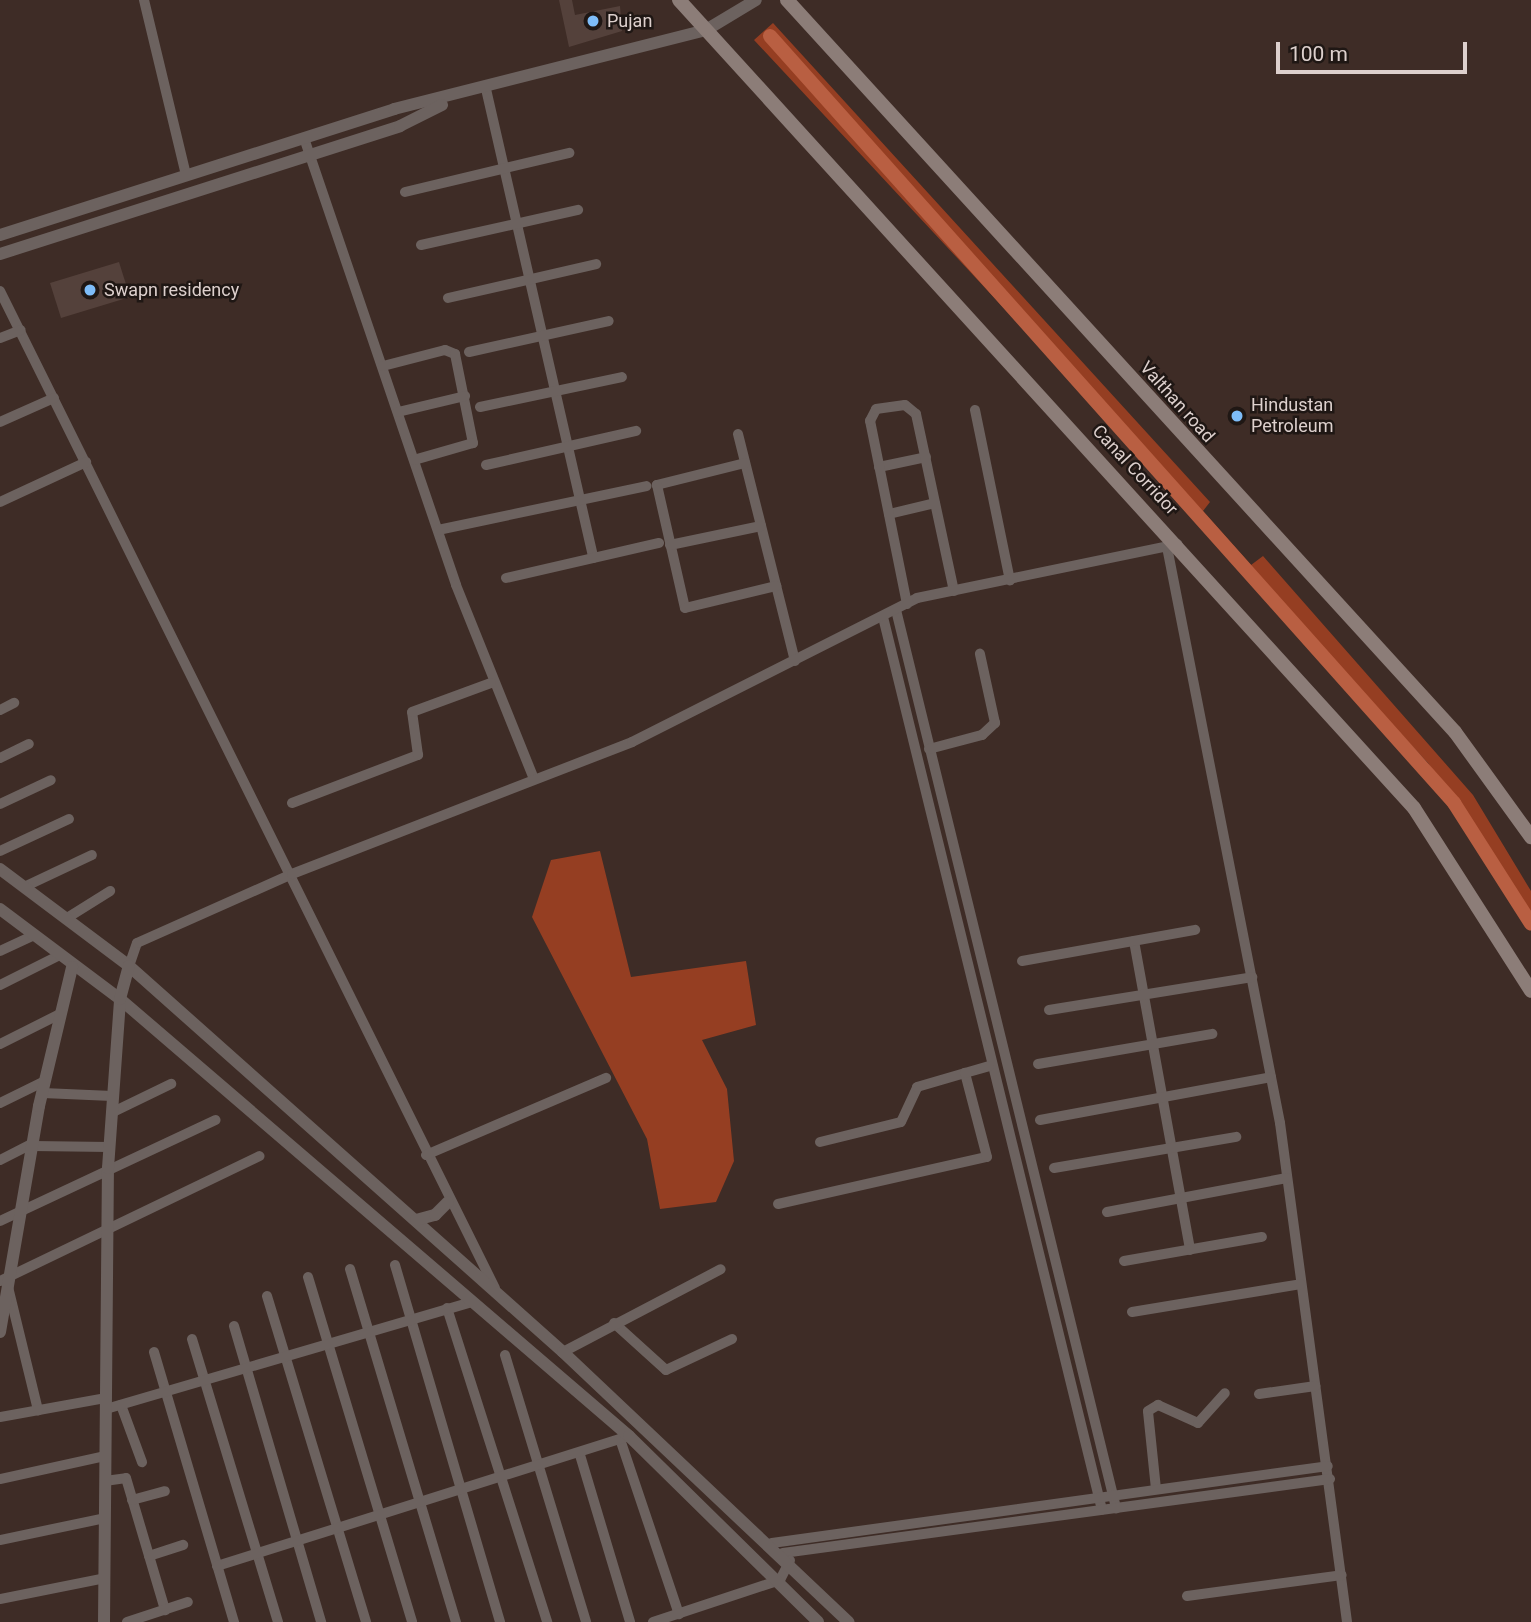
<!DOCTYPE html>
<html>
<head>
<meta charset="utf-8">
<style>
  body { margin:0 }
  #map { position:relative; width:1531px; height:1622px; overflow:hidden; background:#3e2c26; font-family:Roboto,sans-serif }
  div>[style] { position:absolute }
  .forest>* { inset:0; background:#953e22 }
  .canal>* { height:14px; margin:-7px; padding:0 7px; transform-origin:7px; border-radius:7px; background:#b95f42 }
  .building>* { inset:0; background:#54413b }
  .minor>* { height:10px; margin:-5px; padding:0 5px; transform-origin:5px; border-radius:5px; background:#6c625f }
  .tertiary>* { height:12px; margin:-6px; padding:0 6px; transform-origin:6px; border-radius:6px; background:#6c625f }
  .secondary>* { height:14px; margin:-7px; padding:0 7px; transform-origin:7px; border-radius:7px; background:#8c7d78 }
  .dots>* { width:19px; height:19px; translate:-50% -50%; box-sizing:border-box; border:4px solid #1f1714; border-radius:50% }
  span { translate:-50% -50%; white-space:nowrap; text-align:center; line-height:1.15; -webkit-text-stroke:5px #1f1714; paint-order:stroke }
  .poi-label { font-size:18px; color:#ddd0cd }
  .left { translate:0 -50%; text-align:left }
  .street-label { font-size:18px; color:#ddd0cd }
  .scale { position:absolute; left:1276px; top:42px; width:191px; height:32px; box-sizing:border-box; border:4px solid #ddd0cd; border-top:0; padding-left:9px; font-size:21px; line-height:24px; white-space:nowrap; color:#ddd0cd; -webkit-text-stroke:5px #1f1714; paint-order:stroke }
</style>
</head>
<body>
<div id="map">
  <div class="forest">
    <div style="clip-path:polygon(773px 23px,1210px 502px,1203px 511px,1251px 565px,1263px 556px,1473px 795px,1531px 891px,1531px 917px,1428px 763px,754px 40px)"></div>
    <div style="clip-path:polygon(600px 851px,631px 977px,746px 961px,756px 1025px,702px 1040px,727px 1089px,734px 1161px,716px 1202px,660px 1209px,647px 1139px,532px 917px,551px 860px)"></div>
  </div>
  <div class="canal">
    <div style="left:770px;top:36px;width:1028px;rotate:48.27deg"></div>
    <div style="left:1454px;top:803px;width:143px;rotate:57.5deg"></div>
  </div>
  <div class="building">
    <div style="clip-path:polygon(559px 0,572px 0,575px 15px,620px 6px,622px 31px,569px 47px)"></div>
    <div style="clip-path:polygon(119px 262px,130px 297px,61px 318px,50px 283px)"></div>
  </div>
  <div class="minor">
    <div style="left:144px;top:0;width:180px;rotate:76.5deg"></div>
    <div style="left:486px;top:89px;width:481px;rotate:77.1deg"></div>
    <div style="left:304px;top:138px;width:472px;rotate:71.2deg"></div>
    <div style="left:456px;top:585px;width:209px;rotate:68.1deg"></div>
    <div style="left:405px;top:192px;width:169px;rotate:-13.4deg"></div>
    <div style="left:421px;top:245px;width:161px;rotate:-12.6deg"></div>
    <div style="left:0;top:291px;width:1113px;rotate:63.6deg"></div>
    <div style="left:448px;top:298px;width:152px;rotate:-12.9deg"></div>
    <div style="left:0;top:338px;width:22px;rotate:-21deg"></div>
    <div style="left:469px;top:352px;width:143px;rotate:-12.5deg"></div>
    <div style="left:383px;top:366px;width:64px;rotate:-14.5deg"></div>
    <div style="left:445px;top:350px;width:11px;rotate:22deg"></div>
    <div style="left:455px;top:354px;width:91px;rotate:78.6deg"></div>
    <div style="left:473px;top:443px;width:61px;rotate:163.9deg"></div>
    <div style="left:480px;top:407px;width:145px;rotate:-11.9deg"></div>
    <div style="left:975px;top:410px;width:174px;rotate:78.4deg"></div>
    <div style="left:398px;top:412px;width:69px;rotate:-13.4deg"></div>
    <div style="left:0;top:422px;width:59px;rotate:-24deg"></div>
    <div style="left:738px;top:434px;width:234px;rotate:75.9deg"></div>
    <div style="left:745px;top:463px;width:91px;rotate:166deg"></div>
    <div style="left:657px;top:485px;width:126px;rotate:77.2deg"></div>
    <div style="left:685px;top:608px;width:94px;rotate:-13.6deg"></div>
    <div style="left:486px;top:465px;width:154px;rotate:-12.8deg"></div>
    <div style="left:879px;top:467px;width:48px;rotate:-12deg"></div>
    <div style="left:0;top:502px;width:95px;rotate:-24.9deg"></div>
    <div style="left:889px;top:514px;width:47px;rotate:-13.4deg"></div>
    <div style="left:438px;top:530px;width:213px;rotate:-11.9deg"></div>
    <div style="left:670px;top:545px;width:93px;rotate:-11.8deg"></div>
    <div style="left:1167px;top:547px;width:587px;rotate:78.9deg"></div>
    <div style="left:1280px;top:1123px;width:503px;rotate:82.35deg"></div>
    <div style="left:506px;top:578px;width:157px;rotate:-12.9deg"></div>
    <div style="left:907px;top:604px;width:187px;rotate:-101.4deg"></div>
    <div style="left:870px;top:421px;width:13px;rotate:-63deg"></div>
    <div style="left:876px;top:409px;width:29px;rotate:-8deg"></div>
    <div style="left:905px;top:405px;width:14px;rotate:39deg"></div>
    <div style="left:916px;top:414px;width:181px;rotate:77.9deg"></div>
    <div style="left:896px;top:610px;width:925px;rotate:76.23deg"></div>
    <div style="left:883px;top:617px;width:919px;rotate:76.22deg"></div>
    <div style="left:0;top:710px;width:16px;rotate:-27deg"></div>
    <div style="left:929px;top:749px;width:55px;rotate:-14.8deg"></div>
    <div style="left:982px;top:735px;width:18px;rotate:-43deg"></div>
    <div style="left:995px;top:723px;width:71px;rotate:-102.3deg"></div>
    <div style="left:0;top:758px;width:32px;rotate:-26deg"></div>
    <div style="left:292px;top:803px;width:135px;rotate:-20.9deg"></div>
    <div style="left:418px;top:755px;width:43px;rotate:-97.9deg"></div>
    <div style="left:412px;top:712px;width:84px;rotate:-20.2deg"></div>
    <div style="left:0;top:804px;width:56px;rotate:-25.2deg"></div>
    <div style="left:0;top:851px;width:76px;rotate:-24.9deg"></div>
    <div style="left:24px;top:887px;width:75px;rotate:-25.2deg"></div>
    <div style="left:67px;top:918px;width:51px;rotate:-32.1deg"></div>
    <div style="left:1134px;top:941px;width:314px;rotate:79.7deg"></div>
    <div style="left:0;top:951px;width:35px;rotate:-25deg"></div>
    <div style="left:1022px;top:961px;width:176px;rotate:-10.2deg"></div>
    <div style="left:129px;top:966px;width:24px;rotate:-71deg"></div>
    <div style="left:137px;top:943px;width:170px;rotate:-24deg"></div>
    <div style="left:292px;top:874px;width:365px;rotate:-21.2deg"></div>
    <div style="left:632px;top:742px;width:319px;rotate:-26.8deg"></div>
    <div style="left:917px;top:598px;width:266px;rotate:-11.7deg"></div>
    <div style="left:0;top:985px;width:65px;rotate:-26.6deg"></div>
    <div style="left:1049px;top:1010px;width:206px;rotate:-9.2deg"></div>
    <div style="left:0;top:1044px;width:67px;rotate:-26.6deg"></div>
    <div style="left:1038px;top:1064px;width:177px;rotate:-9.8deg"></div>
    <div style="left:43px;top:1093px;width:69px;rotate:2.5deg"></div>
    <div style="left:0;top:1103px;width:50px;rotate:-26.1deg"></div>
    <div style="left:111px;top:1113px;width:67px;rotate:-25.8deg"></div>
    <div style="left:1040px;top:1120px;width:235px;rotate:-10.5deg"></div>
    <div style="left:820px;top:1142px;width:83px;rotate:-13.9deg"></div>
    <div style="left:901px;top:1122px;width:38px;rotate:-65deg"></div>
    <div style="left:917px;top:1087px;width:50px;rotate:-16.3deg"></div>
    <div style="left:33px;top:1146px;width:76px;rotate:0.8deg"></div>
    <div style="left:426px;top:1155px;width:196px;rotate:-23.2deg"></div>
    <div style="left:0;top:1160px;width:37px;rotate:-27deg"></div>
    <div style="left:1054px;top:1168px;width:185px;rotate:-9.7deg"></div>
    <div style="left:778px;top:1204px;width:214px;rotate:-12.7deg"></div>
    <div style="left:987px;top:1157px;width:87px;rotate:-104.7deg"></div>
    <div style="left:965px;top:1073px;width:25px;rotate:-16deg"></div>
    <div style="left:1107px;top:1212px;width:183px;rotate:-10.7deg"></div>
    <div style="left:0;top:1221px;width:238px;rotate:-25.1deg"></div>
    <div style="left:1124px;top:1261px;width:140px;rotate:-9.9deg"></div>
    <div style="left:395px;top:1265px;width:372px;rotate:73.6deg"></div>
    <div style="left:350px;top:1269px;width:369px;rotate:73.3deg"></div>
    <div style="left:308px;top:1277px;width:360px;rotate:73.2deg"></div>
    <div style="left:0;top:1281px;width:288px;rotate:-25.7deg"></div>
    <div style="left:8px;top:1287px;width:127px;rotate:76.3deg"></div>
    <div style="left:267px;top:1296px;width:341px;rotate:73.1deg"></div>
    <div style="left:447px;top:1308px;width:330px;rotate:72.3deg"></div>
    <div style="left:1132px;top:1312px;width:171px;rotate:-9.4deg"></div>
    <div style="left:614px;top:1323px;width:70px;rotate:42.1deg"></div>
    <div style="left:666px;top:1370px;width:73px;rotate:-25.2deg"></div>
    <div style="left:234px;top:1326px;width:309px;rotate:73.6deg"></div>
    <div style="left:192px;top:1339px;width:296px;rotate:73.1deg"></div>
    <div style="left:154px;top:1352px;width:282px;rotate:73.5deg"></div>
    <div style="left:563px;top:1352px;width:178px;rotate:-27.7deg"></div>
    <div style="left:505px;top:1355px;width:279px;rotate:73.1deg"></div>
    <div style="left:1259px;top:1394px;width:57px;rotate:-8.1deg"></div>
    <div style="left:121px;top:1405px;width:61px;rotate:69.8deg"></div>
    <div style="left:106px;top:1409px;width:378px;rotate:-16.3deg"></div>
    <div style="left:0;top:1417px;width:108px;rotate:-10.2deg"></div>
    <div style="left:620px;top:1439px;width:185px;rotate:71.4deg"></div>
    <div style="left:580px;top:1455px;width:174px;rotate:73.3deg"></div>
    <div style="left:0;top:1479px;width:107px;rotate:-12.4deg"></div>
    <div style="left:105px;top:1481px;width:21px;rotate:-8deg"></div>
    <div style="left:126px;top:1478px;width:138px;rotate:73.5deg"></div>
    <div style="left:1156px;top:1489px;width:78px;rotate:-95.9deg"></div>
    <div style="left:1148px;top:1411px;width:12px;rotate:-31deg"></div>
    <div style="left:1158px;top:1405px;width:44px;rotate:24.2deg"></div>
    <div style="left:1198px;top:1423px;width:40px;rotate:-48deg"></div>
    <div style="left:132px;top:1500px;width:34px;rotate:-15deg"></div>
    <div style="left:0;top:1540px;width:107px;rotate:-11.8deg"></div>
    <div style="left:772px;top:1543px;width:561px;rotate:-7.88deg"></div>
    <div style="left:783px;top:1553px;width:552px;rotate:-7.7deg"></div>
    <div style="left:149px;top:1556px;width:36px;rotate:-18deg"></div>
    <div style="left:217px;top:1566px;width:432px;rotate:-17.5deg"></div>
    <div style="left:1187px;top:1596px;width:156px;rotate:-7.7deg"></div>
    <div style="left:0;top:1599px;width:107px;rotate:-11.3deg"></div>
    <div style="left:127px;top:1622px;width:64px;rotate:-18.2deg"></div>
    <div style="left:653px;top:1622px;width:134px;rotate:-18.3deg"></div>
    <div style="left:780px;top:1580px;width:22px;rotate:-63deg"></div>
  </div>
  <div class="tertiary">
    <div style="left:0;top:235px;width:414px;rotate:-17.7deg"></div>
    <div style="left:394px;top:109px;width:322px;rotate:-14.2deg"></div>
    <div style="left:706px;top:30px;width:58px;rotate:-31deg"></div>
    <div style="left:0;top:254px;width:420px;rotate:-17.7deg"></div>
    <div style="left:400px;top:126px;width:47px;rotate:-26.6deg"></div>
    <div style="left:0;top:869px;width:161px;rotate:36.9deg"></div>
    <div style="left:129px;top:966px;width:581px;rotate:41.65deg"></div>
    <div style="left:563px;top:1352px;width:393px;rotate:43.4deg"></div>
    <div style="left:0;top:909px;width:150px;rotate:36.9deg"></div>
    <div style="left:120px;top:999px;width:671px;rotate:40.65deg"></div>
    <div style="left:629px;top:1436px;width:265px;rotate:44.5deg"></div>
    <div style="left:416px;top:1220px;width:20px;rotate:-15deg"></div>
    <div style="left:435px;top:1215px;width:18px;rotate:-45deg"></div>
    <div style="left:0;top:1332px;width:229px;rotate:-80.2deg"></div>
    <div style="left:39px;top:1106px;width:143px;rotate:-76.6deg"></div>
    <div style="left:104px;top:1622px;width:454px;rotate:-89.5deg"></div>
    <div style="left:108px;top:1168px;width:169px;rotate:-85.9deg"></div>
    <div style="left:120px;top:999px;width:34px;rotate:-75deg"></div>
  </div>
  <div class="secondary">
    <div style="left:679px;top:0;width:1092px;rotate:47.71deg"></div>
    <div style="left:1414px;top:808px;width:217px;rotate:57.4deg"></div>
    <div style="left:787px;top:0;width:991px;rotate:47.62deg"></div>
    <div style="left:1455px;top:732px;width:130px;rotate:54.1deg"></div>
  </div>
  <div class="dots">
    <div style="left:593px;top:21px;background:#7ebdf9"></div>
    <div style="left:90px;top:290px;background:#7ebdf9"></div>
    <div style="left:1237px;top:416px;background:#7ebdf9"></div>
  </div>
  <div class="poi-label">
    <span class="left" style="left:607px;top:21px">Pujan</span>
    <span class="left" style="left:104px;top:290px">Swapn residency</span>
    <span class="left" style="left:1251px;top:416px">Hindustan<br>Petroleum</span>
  </div>
  <div class="street-label">
    <span style="left:1177px;top:402px;rotate:48deg">Valthan road</span>
    <span style="left:1135px;top:470px;rotate:47deg">Canal Corridor</span>
  </div>
  <div class="scale">100 m</div>
</div>
</body>
</html>
